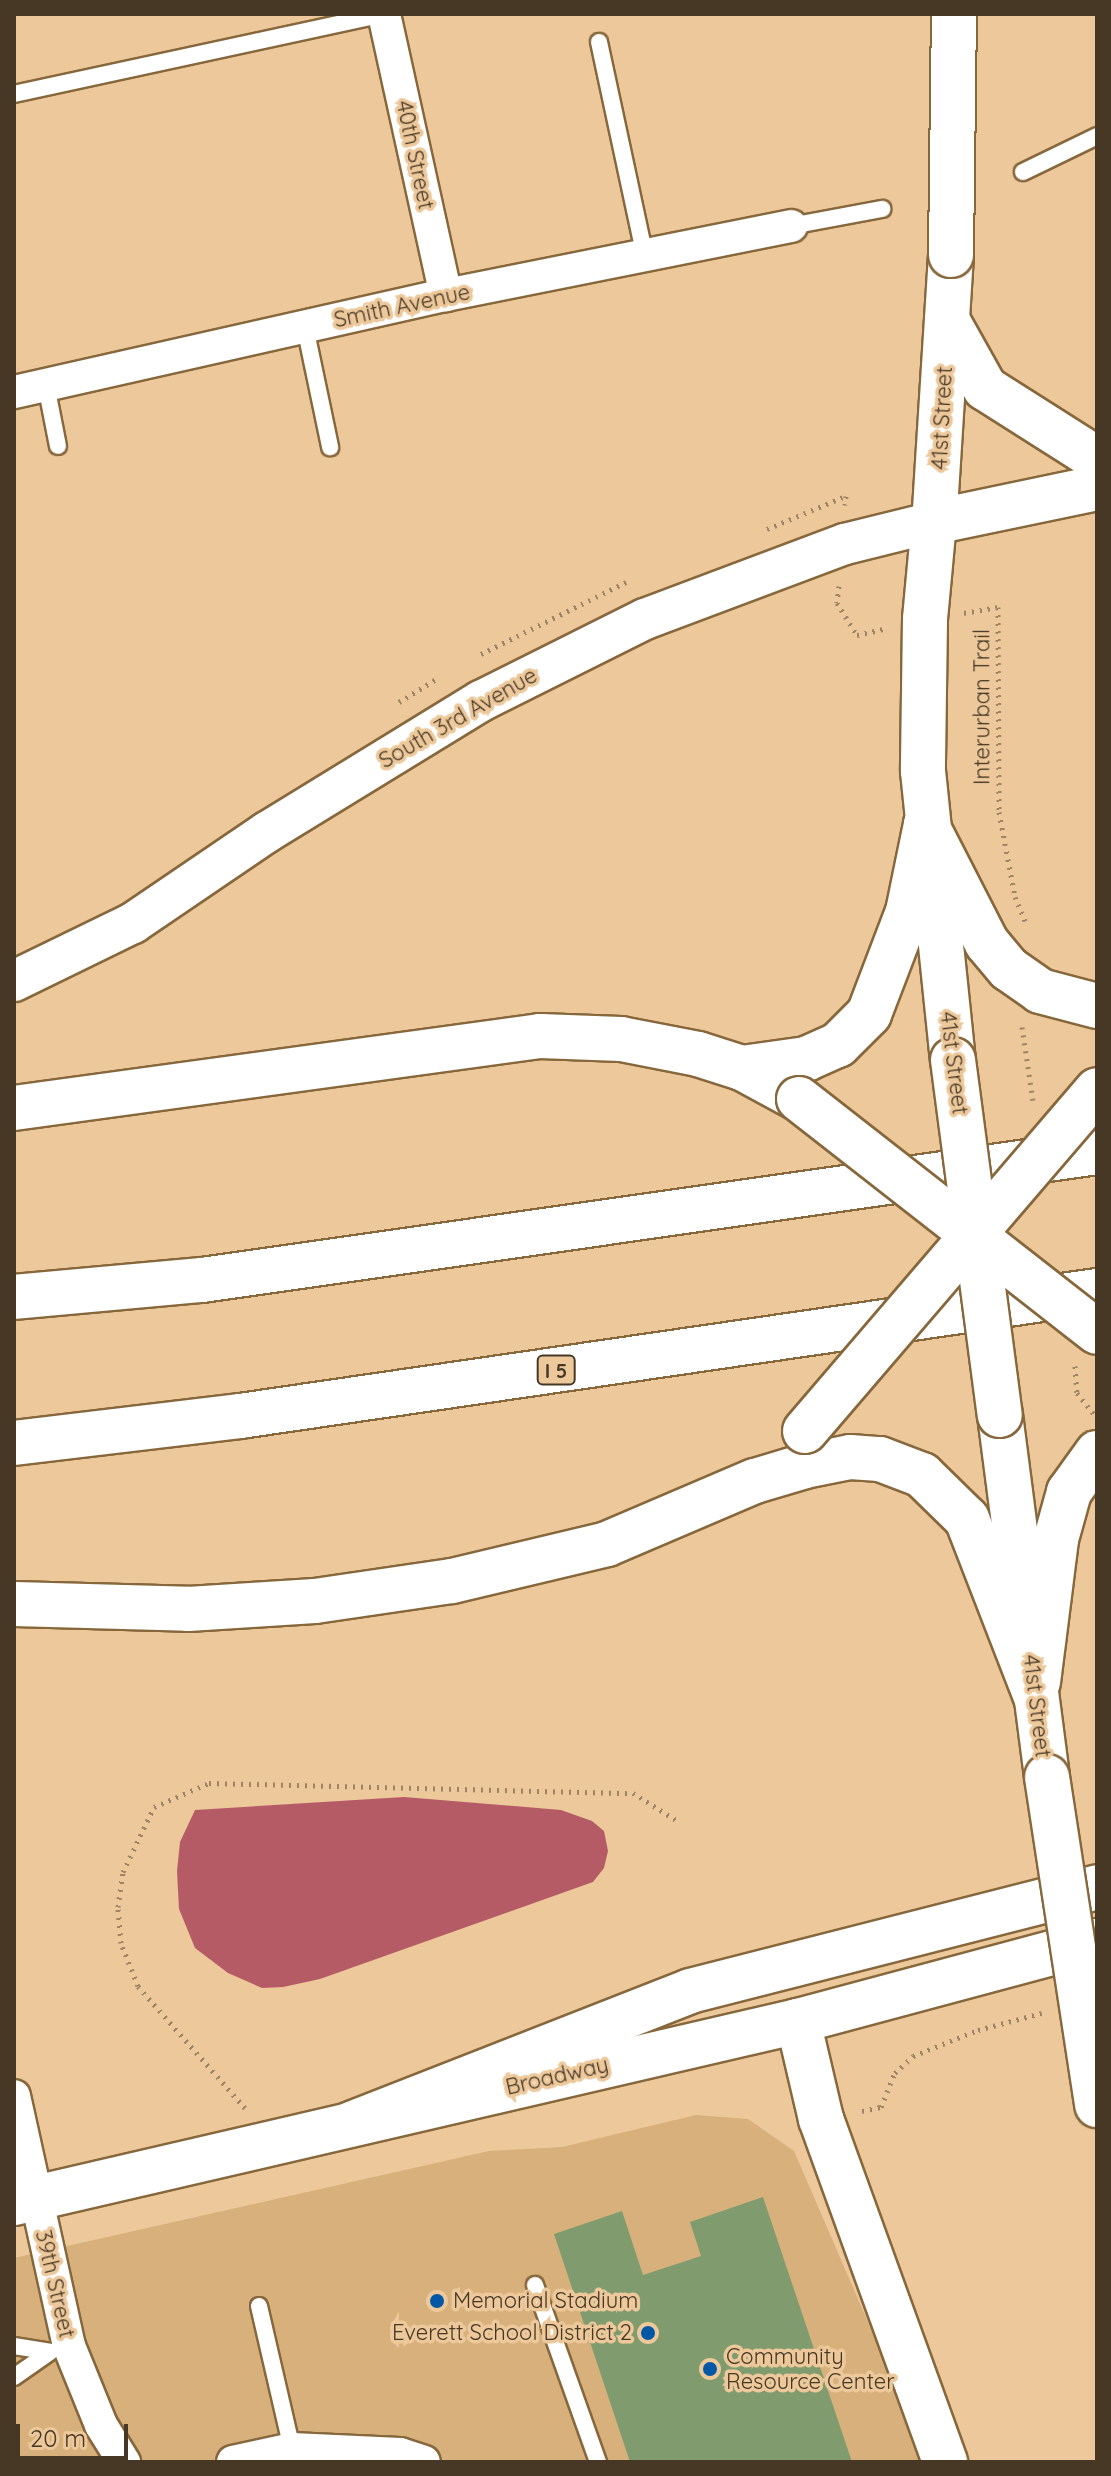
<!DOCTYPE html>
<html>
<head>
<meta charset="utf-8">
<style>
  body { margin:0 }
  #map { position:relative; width:1111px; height:2476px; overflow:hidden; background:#ecc89b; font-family:Quicksand,sans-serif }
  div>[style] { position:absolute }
  .green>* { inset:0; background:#d8b07b }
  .water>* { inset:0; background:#b55b66 }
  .building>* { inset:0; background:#809c6e }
  .path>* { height:5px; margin-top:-2.5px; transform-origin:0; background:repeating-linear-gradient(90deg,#9e8464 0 2px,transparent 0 8px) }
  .roads { filter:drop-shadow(2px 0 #87673c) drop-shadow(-2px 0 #87673c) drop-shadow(0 2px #87673c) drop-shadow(0 -2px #87673c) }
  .service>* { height:16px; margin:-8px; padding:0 8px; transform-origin:8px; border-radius:8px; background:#fff }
  .minor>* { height:32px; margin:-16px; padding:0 16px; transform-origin:16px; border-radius:16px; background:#fff }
  .tertiary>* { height:40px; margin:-20px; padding:0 20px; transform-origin:20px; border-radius:20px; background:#fff }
  .secondary>* { height:44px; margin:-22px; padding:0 22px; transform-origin:22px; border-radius:22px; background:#fff }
  .primary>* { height:44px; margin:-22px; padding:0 22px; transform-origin:22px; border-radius:22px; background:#fff }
  .motorway>* { height:44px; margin:-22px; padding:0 22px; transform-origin:22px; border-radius:22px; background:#fff }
  .path-bridge>* { height:5px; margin-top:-2.5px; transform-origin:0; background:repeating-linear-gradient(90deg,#9e8464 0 2px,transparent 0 8px) }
  .bridges { filter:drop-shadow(2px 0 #87673c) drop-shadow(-2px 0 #87673c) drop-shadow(0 2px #87673c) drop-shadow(0 -2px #87673c) }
  .secondary-bridge>* { height:44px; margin:-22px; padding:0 22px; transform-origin:22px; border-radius:22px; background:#fff }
  .primary-bridge>* { height:44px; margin:-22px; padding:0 22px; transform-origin:22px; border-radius:22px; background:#fff }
  .motorway-bridge>* { height:44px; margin:-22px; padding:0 22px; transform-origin:22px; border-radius:22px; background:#fff }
  .dots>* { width:22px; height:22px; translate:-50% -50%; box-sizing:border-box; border:4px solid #ecc89b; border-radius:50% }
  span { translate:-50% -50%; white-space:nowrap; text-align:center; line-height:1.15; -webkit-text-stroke:7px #ecc89b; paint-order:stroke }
  .shield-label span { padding:2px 6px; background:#ecc89b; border:2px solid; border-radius:6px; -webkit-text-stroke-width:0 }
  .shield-label { font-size:20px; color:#473826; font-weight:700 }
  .street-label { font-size:22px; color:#473826 }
  .poi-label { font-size:22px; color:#473826 }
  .left { translate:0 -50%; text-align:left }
  .right { translate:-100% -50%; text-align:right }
  .frame { position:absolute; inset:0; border:16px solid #473826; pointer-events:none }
  .scale { position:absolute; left:16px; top:2424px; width:112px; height:36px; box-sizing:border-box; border:4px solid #473826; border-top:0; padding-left:10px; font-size:24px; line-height:28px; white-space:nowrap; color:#473826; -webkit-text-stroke:6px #ecc89b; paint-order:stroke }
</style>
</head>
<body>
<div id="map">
  <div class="green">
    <div style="clip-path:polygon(696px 2115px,748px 2119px,794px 2151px,877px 2343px,921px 2462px,14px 2462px,14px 2258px,489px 2151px,562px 2147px)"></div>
  </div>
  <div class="water">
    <div style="clip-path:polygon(404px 1797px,561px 1810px,592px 1821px,604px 1831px,608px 1851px,604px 1868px,593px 1882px,320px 1979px,283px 1987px,262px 1988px,228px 1973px,195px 1948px,179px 1909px,177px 1871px,180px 1842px,195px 1810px)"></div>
  </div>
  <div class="building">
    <div style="clip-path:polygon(763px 2197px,852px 2462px,630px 2462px,554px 2234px,622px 2211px,643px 2275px,701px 2256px,690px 2222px)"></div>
  </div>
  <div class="path">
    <div style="left:767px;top:529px;width:86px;rotate:-22.7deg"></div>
    <div style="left:846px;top:496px;width:9px;rotate:96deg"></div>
    <div style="left:839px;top:586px;width:17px;rotate:97deg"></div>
    <div style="left:837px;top:603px;width:38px;rotate:58deg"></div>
    <div style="left:857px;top:635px;width:28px;rotate:-13deg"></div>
    <div style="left:964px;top:613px;width:35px;rotate:-10deg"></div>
    <div style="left:998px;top:607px;width:205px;rotate:89.7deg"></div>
    <div style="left:999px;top:812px;width:86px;rotate:79.3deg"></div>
    <div style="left:1015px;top:897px;width:28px;rotate:67deg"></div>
    <div style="left:481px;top:654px;width:162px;rotate:-26.4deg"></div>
    <div style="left:399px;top:702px;width:46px;rotate:-31.6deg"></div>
    <div style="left:1075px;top:1366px;width:27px;rotate:86deg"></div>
    <div style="left:1077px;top:1393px;width:27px;rotate:51deg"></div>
    <div style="left:245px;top:2108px;width:162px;rotate:-131.3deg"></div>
    <div style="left:138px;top:1986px;width:46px;rotate:-111.6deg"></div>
    <div style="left:121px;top:1943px;width:36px;rotate:-95deg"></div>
    <div style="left:118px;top:1907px;width:35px;rotate:-82deg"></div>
    <div style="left:123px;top:1872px;width:72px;rotate:-64.5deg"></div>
    <div style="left:154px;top:1807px;width:60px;rotate:-23.6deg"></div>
    <div style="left:209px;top:1783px;width:424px;rotate:1.4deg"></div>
    <div style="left:633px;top:1793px;width:51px;rotate:32.1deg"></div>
    <div style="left:862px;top:2111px;width:19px;rotate:-12deg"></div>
    <div style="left:881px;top:2107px;width:37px;rotate:-68deg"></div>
    <div style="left:895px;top:2073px;width:25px;rotate:-43deg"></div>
    <div style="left:913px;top:2056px;width:70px;rotate:-21.8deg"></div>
    <div style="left:978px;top:2030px;width:66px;rotate:-14.9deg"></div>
  </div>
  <div class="roads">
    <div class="service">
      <div style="left:599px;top:42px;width:219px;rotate:77.9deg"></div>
      <div style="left:14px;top:94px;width:379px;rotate:-12.2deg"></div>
      <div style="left:1023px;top:172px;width:82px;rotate:-25.9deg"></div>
      <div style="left:791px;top:226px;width:93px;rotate:-10.6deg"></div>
      <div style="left:305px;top:327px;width:123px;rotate:78.2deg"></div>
      <div style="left:46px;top:385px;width:62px;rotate:78.9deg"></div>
      <div style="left:535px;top:2285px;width:188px;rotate:70.4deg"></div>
      <div style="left:259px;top:2306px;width:147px;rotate:77deg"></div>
      <div style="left:14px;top:2346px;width:36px;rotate:9deg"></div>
      <div style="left:50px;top:2352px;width:44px;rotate:145.2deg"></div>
    </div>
    <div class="minor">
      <div style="left:384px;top:14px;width:288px;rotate:77.6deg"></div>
      <div style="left:14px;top:392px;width:443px;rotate:-12.7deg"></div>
      <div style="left:446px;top:295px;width:352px;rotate:-11.3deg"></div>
      <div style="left:14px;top:2096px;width:256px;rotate:77.6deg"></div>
      <div style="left:69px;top:2346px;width:85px;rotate:67.9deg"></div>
      <div style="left:101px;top:2425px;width:44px;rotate:58.1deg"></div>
      <div style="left:233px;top:2462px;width:60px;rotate:-12.4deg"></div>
      <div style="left:292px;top:2449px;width:108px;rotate:2.7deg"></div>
      <div style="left:400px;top:2454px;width:25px;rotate:18deg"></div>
    </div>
    <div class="tertiary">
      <div style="left:14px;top:981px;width:132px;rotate:-26deg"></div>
      <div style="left:133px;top:923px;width:162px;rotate:-34.2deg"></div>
      <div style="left:267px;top:832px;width:251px;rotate:-31.5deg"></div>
      <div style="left:481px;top:701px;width:183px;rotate:-26.6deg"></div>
      <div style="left:645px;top:619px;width:214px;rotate:-20.6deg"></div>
      <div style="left:845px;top:544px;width:92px;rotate:-13.9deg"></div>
    </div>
    <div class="secondary">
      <div style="left:951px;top:255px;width:268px;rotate:93.6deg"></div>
      <div style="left:934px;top:522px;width:167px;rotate:-11.8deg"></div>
      <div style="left:947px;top:320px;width:78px;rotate:60.8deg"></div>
      <div style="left:985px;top:388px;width:133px;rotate:32.4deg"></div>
    </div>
    <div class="primary">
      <div style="left:934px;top:522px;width:97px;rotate:95.3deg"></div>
      <div style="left:925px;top:619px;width:152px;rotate:90.8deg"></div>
      <div style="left:923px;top:771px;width:291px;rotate:84.1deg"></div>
      <div style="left:1000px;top:1415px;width:365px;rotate:82.6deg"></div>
      <div style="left:798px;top:2021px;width:101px;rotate:76.8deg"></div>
      <div style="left:821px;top:2119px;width:365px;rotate:70.1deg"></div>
      <div style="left:14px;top:2203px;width:805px;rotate:-13.07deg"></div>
      <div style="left:798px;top:2021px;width:310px;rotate:-15deg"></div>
    </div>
    <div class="motorway">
      <div style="left:926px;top:824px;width:134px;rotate:62.9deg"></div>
      <div style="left:987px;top:943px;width:34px;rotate:50deg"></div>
      <div style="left:1009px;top:969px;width:38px;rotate:35deg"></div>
      <div style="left:1040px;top:991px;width:59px;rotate:14.7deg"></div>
      <div style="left:742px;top:1068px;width:65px;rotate:-8deg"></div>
      <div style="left:806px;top:1059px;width:35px;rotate:-24deg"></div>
      <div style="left:838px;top:1045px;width:44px;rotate:-45deg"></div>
      <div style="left:869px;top:1014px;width:109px;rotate:-69.1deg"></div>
      <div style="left:908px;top:912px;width:90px;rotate:-78.4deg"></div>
      <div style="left:14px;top:1108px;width:531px;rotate:-7.79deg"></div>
      <div style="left:540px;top:1036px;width:81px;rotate:2.1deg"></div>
      <div style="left:621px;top:1039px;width:78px;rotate:11deg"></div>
      <div style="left:698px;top:1054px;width:46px;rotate:17.7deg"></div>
      <div style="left:742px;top:1068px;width:65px;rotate:28.5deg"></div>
      <div style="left:14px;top:1297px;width:189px;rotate:-5.2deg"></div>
      <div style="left:202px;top:1280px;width:904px;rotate:-8.14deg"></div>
      <div style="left:14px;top:1443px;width:228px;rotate:-6.8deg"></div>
      <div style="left:240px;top:1416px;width:866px;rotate:-8.3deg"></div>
      <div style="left:14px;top:1604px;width:174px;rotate:1.6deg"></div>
      <div style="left:188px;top:1609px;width:127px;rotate:-3.6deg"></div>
      <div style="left:315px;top:1601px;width:138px;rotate:-8.3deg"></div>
      <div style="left:452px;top:1581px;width:159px;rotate:-13.4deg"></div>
      <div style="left:607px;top:1544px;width:161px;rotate:-23.1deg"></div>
      <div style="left:755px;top:1481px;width:52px;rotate:-16.7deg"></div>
      <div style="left:805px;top:1466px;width:46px;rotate:-11.3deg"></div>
      <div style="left:850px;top:1457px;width:30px;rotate:4deg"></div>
      <div style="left:880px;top:1459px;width:45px;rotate:20.9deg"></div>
      <div style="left:922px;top:1475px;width:63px;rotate:44.4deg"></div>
      <div style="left:967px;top:1519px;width:191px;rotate:68.8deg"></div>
      <div style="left:1038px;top:1682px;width:144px;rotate:-82.8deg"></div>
      <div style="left:1056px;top:1539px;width:49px;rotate:-74.5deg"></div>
      <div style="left:1069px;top:1492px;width:48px;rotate:-54.3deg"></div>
      <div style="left:351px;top:2124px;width:364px;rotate:-21.4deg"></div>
      <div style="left:690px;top:1991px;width:420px;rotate:-14.3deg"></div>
    </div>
  </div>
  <div class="path-bridge">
    <div style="left:1022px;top:1027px;width:75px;rotate:81.5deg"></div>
  </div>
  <div class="bridges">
    <div class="secondary-bridge">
      <div style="left:951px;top:255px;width:241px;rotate:-89.3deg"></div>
    </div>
    <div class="primary-bridge">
      <div style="left:953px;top:1060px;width:358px;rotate:82.5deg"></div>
      <div style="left:1047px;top:1777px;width:332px;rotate:81.3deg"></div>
    </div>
    <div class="motorway-bridge">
      <div style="left:799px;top:1099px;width:378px;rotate:38deg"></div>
      <div style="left:805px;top:1431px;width:449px;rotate:-49.4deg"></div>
    </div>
  </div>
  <div class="dots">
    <div style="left:437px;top:2301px;background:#0258a6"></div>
    <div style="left:648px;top:2333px;background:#0258a6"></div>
    <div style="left:710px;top:2369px;background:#0258a6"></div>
  </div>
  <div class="shield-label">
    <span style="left:556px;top:1370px">I 5</span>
  </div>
  <div class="street-label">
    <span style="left:415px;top:155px;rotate:78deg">40th Street</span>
    <span style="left:402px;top:306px;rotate:-12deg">Smith Avenue</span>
    <span style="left:942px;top:418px;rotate:-87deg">41st Street</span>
    <span style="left:982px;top:707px;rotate:-90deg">Interurban Trail</span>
    <span style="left:458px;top:718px;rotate:-30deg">South 3rd Avenue</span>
    <span style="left:954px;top:1063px;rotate:83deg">41st Street</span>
    <span style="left:1037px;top:1706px;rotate:83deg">41st Street</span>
    <span style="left:557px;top:2076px;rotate:-13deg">Broadway</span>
    <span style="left:55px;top:2284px;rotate:77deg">39th Street</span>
  </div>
  <div class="poi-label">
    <span class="left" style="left:453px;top:2301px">Memorial Stadium</span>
    <span class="right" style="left:632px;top:2333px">Everett School District 2</span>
    <span class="left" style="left:726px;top:2369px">Community<br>Resource Center</span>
  </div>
  <div class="frame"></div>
  <div class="scale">20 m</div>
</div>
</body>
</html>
